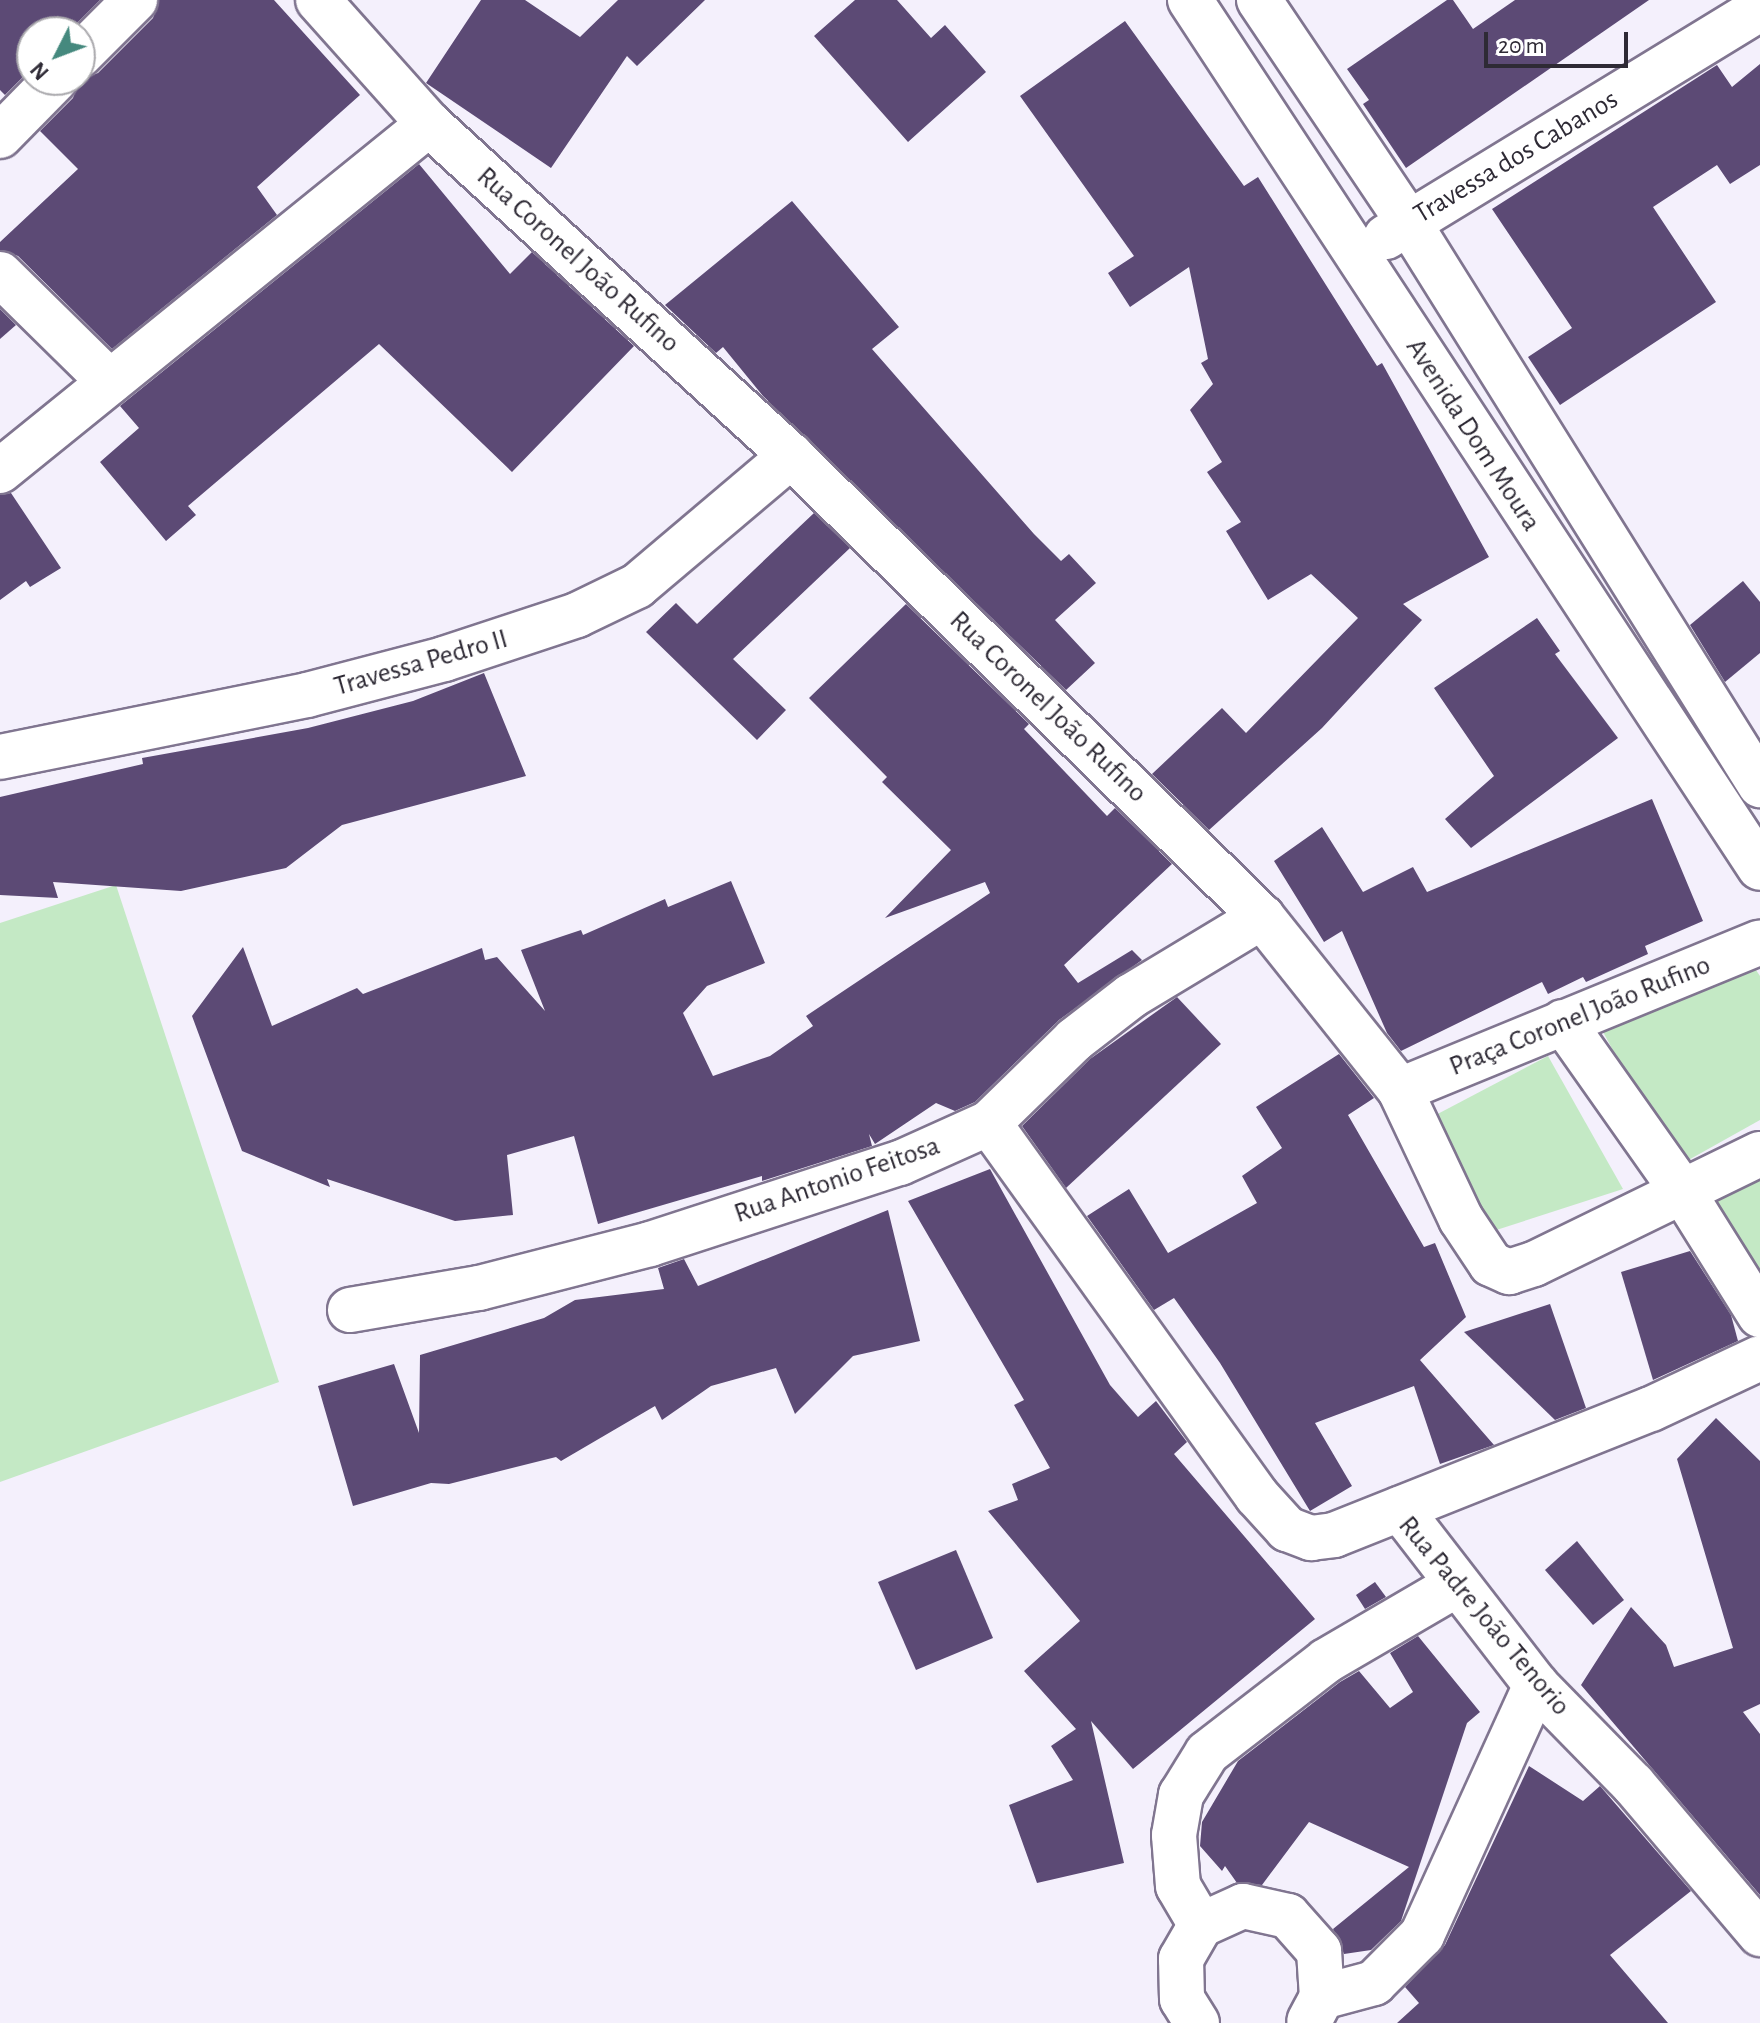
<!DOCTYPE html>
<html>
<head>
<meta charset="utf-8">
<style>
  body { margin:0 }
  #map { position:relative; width:1760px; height:2023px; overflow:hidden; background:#f4f0fc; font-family:"Alegreya Sans",sans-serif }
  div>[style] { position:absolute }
  .green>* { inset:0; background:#c4e9c5 }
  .building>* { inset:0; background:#5c4a75 }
  .roads { filter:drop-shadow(2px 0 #807590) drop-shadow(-2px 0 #807590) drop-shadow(0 2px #807590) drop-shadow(0 -2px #807590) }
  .street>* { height:44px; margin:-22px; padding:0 22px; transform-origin:22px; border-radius:22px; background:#fff }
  span { translate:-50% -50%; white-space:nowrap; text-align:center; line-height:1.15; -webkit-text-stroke:8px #fff; paint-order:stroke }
  .street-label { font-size:28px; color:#2e2a35 }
  .north { position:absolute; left:16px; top:16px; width:80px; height:80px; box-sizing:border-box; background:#fff; border:2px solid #abaaae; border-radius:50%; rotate:228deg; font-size:22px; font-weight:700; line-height:32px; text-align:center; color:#2e2a35 }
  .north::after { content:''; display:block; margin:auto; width:28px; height:36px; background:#45897e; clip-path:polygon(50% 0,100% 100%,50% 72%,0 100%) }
  .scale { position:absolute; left:1484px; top:32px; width:144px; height:36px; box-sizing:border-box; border:4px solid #2e2a35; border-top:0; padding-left:10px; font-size:24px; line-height:28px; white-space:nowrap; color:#2e2a35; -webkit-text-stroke:6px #fff; paint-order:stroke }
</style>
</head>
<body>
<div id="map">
  <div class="green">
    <div style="clip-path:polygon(116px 885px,279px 1382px,0 1482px,0 923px)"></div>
    <div style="clip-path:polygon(1754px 967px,1760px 976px,1760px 1120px,1676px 1167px,1602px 1030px)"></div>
    <div style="clip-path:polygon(1548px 1056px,1623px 1189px,1487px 1233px,1430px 1118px)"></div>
    <div style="clip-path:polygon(1760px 1173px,1760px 1305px,1701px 1203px)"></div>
  </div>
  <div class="building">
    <div style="clip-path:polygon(0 0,100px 0,68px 32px,32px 32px,32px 68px,5px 95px,0 90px)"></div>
    <div style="clip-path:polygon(159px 0,274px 0,360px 95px,257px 187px,277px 215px,112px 349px,18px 256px,0 250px,0 242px,78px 169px,40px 131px,73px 98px,79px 80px,98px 73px,153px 18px)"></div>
    <div style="clip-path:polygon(481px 0,525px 0,580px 37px,618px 0,705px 0,637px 66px,627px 56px,551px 168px,426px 83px)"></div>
    <div style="clip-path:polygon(855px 0,897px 0,931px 38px,945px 25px,986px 72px,908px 142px,814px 36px)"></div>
    <div style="clip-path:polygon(1447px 0,1453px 0,1473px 29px,1515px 0,1649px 0,1406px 168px,1363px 104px,1369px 100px,1347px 69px)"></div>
    <div style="clip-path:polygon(1125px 21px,1244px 186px,1258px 177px,1377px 366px,1382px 363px,1489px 557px,1403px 604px,1422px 620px,1322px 728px,1209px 830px,1152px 774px,1222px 708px,1246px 733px,1358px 618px,1311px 574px,1268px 600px,1226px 531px,1241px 522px,1207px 472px,1222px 462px,1190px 410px,1213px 384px,1201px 363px,1208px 359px,1189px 267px,1130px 307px,1108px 273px,1134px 256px,1020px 96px)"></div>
    <div style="clip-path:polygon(1760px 64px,1760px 165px,1730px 184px,1717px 165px,1653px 207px,1716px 302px,1560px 405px,1528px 357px,1572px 328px,1492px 209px,1717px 65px,1732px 87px)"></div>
    <div style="clip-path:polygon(419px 164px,510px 274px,532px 252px,634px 346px,512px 472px,379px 344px,188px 506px,196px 515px,166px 541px,100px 462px,139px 428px,120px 406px)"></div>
    <div style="clip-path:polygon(792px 201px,899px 327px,872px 349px,1034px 534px,1061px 561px,1069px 554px,1096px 583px,1055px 620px,1095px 663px,1066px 690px,763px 396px,723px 347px,716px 353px,665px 305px)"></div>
    <div style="clip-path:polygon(0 309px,16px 325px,0 339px)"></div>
    <div style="clip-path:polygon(11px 493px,61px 568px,30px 587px,26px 581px,0 600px,0 495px)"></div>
    <div style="clip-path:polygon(814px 513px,850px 548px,733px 659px,786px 710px,757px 740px,646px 632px,676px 603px,697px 624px)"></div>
    <div style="clip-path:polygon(1743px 581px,1760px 602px,1760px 653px,1725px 682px,1690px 625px)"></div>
    <div style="clip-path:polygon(906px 604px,1029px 724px,1024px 729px,1107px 816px,1115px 808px,1172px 864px,1064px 965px,1078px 983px,1132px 950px,1142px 960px,1059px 1020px,975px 1102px,955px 1111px,936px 1103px,875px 1144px,869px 1134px,872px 1146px,762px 1181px,762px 1176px,598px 1224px,574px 1136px,507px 1155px,513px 1215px,455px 1221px,327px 1179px,330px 1187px,242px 1151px,192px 1016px,243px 947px,272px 1026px,357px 988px,363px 994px,482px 948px,485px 960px,497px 957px,545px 1011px,521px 950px,581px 930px,583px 935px,665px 899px,668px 907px,731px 881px,765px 963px,707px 986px,683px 1013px,713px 1076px,770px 1056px,813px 1026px,806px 1016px,990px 893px,985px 882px,885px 918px,951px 850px,882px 782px,887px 777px,809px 698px)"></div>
    <div style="clip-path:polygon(1537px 618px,1560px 651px,1555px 654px,1618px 738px,1471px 848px,1445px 819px,1494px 776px,1434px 688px)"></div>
    <div style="clip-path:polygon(484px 673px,526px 776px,342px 825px,286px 868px,181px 891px,53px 882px,58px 898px,0 895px,0 797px,143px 764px,142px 758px,308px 728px,413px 701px)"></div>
    <div style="clip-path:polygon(1652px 799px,1703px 921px,1645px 946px,1648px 954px,1586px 982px,1583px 977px,1548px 994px,1542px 982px,1401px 1051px,1387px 1033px,1342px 931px,1324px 942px,1274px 861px,1322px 827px,1363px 892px,1413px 867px,1427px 892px)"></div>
    <div style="clip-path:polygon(1177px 997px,1221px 1044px,1066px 1188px,1022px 1126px,1090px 1059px)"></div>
    <div style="clip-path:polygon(1339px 1054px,1374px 1098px,1348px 1115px,1424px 1247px,1435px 1243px,1466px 1317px,1420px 1360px,1494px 1445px,1440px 1464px,1414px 1386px,1315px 1423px,1352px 1486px,1310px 1511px,1220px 1363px,1174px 1298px,1154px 1310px,1087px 1216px,1129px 1189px,1168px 1253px,1257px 1203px,1242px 1176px,1282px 1148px,1256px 1107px)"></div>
    <div style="clip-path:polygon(990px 1169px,1110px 1385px,1138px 1417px,1156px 1401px,1187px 1442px,1174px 1454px,1315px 1619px,1133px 1769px,1091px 1721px,1124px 1863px,1037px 1883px,1009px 1805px,1073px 1780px,1051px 1746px,1076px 1729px,1024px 1671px,1080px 1621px,988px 1511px,1018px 1500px,1012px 1484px,1050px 1468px,1014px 1405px,1024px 1400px,908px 1201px)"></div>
    <div style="clip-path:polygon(888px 1210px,920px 1341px,853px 1356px,795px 1414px,776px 1368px,711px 1386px,662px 1420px,655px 1406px,561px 1461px,556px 1457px,449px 1484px,431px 1483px,353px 1506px,318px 1386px,394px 1364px,419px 1433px,420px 1355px,544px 1318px,575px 1300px,664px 1289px,658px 1268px,684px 1259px,698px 1286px)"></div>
    <div style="clip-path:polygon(1690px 1251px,1731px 1315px,1738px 1341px,1653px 1380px,1621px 1272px)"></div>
    <div style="clip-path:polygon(1550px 1304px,1586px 1408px,1555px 1420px,1464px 1332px)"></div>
    <div style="clip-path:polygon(1716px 1418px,1760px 1461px,1760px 1704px,1743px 1712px,1760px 1734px,1760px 1895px,1581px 1685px,1631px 1607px,1666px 1645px,1674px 1667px,1733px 1648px,1677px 1459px)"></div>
    <div style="clip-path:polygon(1577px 1541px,1624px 1600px,1593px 1625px,1545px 1570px)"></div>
    <div style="clip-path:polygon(956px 1550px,993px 1638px,916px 1670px,878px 1582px)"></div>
    <div style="clip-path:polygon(1375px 1582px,1386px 1597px,1365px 1609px,1356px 1595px)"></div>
    <div style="clip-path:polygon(1418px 1636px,1480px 1712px,1467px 1723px,1401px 1921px,1371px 1950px,1344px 1954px,1333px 1929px,1409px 1867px,1309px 1822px,1262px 1885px,1237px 1883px,1225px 1866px,1222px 1871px,1200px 1846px,1202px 1822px,1238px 1761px,1340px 1682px,1359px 1671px,1390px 1708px,1413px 1692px,1390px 1653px)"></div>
    <div style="clip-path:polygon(1529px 1766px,1583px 1801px,1600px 1786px,1691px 1891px,1610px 1955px,1668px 2023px,1397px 2023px,1419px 2003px,1405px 1987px,1445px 1945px)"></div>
  </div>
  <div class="roads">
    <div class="street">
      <div style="left:318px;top:0;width:166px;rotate:48.2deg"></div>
      <div style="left:429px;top:124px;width:491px;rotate:42.5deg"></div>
      <div style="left:791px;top:456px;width:659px;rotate:44.39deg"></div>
      <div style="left:1262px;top:917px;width:221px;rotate:51.4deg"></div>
      <div style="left:1400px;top:1090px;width:143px;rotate:64.7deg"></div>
      <div style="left:1461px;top:1219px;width:54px;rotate:56.3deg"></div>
      <div style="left:1491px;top:1264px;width:20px;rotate:24deg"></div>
      <div style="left:1509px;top:1272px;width:26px;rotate:-18deg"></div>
      <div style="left:1534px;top:1264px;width:251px;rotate:-26deg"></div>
      <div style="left:1190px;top:0;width:1038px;rotate:56.71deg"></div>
      <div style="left:1259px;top:0;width:269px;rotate:56.1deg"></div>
      <div style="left:1409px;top:223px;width:663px;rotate:58.01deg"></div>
      <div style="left:80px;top:55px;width:78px;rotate:-45deg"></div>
      <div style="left:0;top:136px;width:78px;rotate:-45.5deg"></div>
      <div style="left:1386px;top:237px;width:438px;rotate:-31.4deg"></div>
      <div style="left:0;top:274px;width:154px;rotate:44.5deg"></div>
      <div style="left:0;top:471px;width:552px;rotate:-38.97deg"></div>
      <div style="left:0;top:757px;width:313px;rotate:-11.4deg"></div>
      <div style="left:307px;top:695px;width:142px;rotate:-14.7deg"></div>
      <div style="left:444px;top:659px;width:140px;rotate:-18.3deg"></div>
      <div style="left:577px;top:615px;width:67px;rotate:-25.8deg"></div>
      <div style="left:637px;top:586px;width:202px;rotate:-40.2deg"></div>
      <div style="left:1563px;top:1022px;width:208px;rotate:54.8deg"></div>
      <div style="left:1683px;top:1192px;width:145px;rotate:58deg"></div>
      <div style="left:1400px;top:1090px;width:389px;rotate:-22.3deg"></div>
      <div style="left:989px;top:1123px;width:459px;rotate:54.3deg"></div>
      <div style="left:1257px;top:1496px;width:45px;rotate:47.7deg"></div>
      <div style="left:1287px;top:1529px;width:26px;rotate:21deg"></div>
      <div style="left:1311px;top:1538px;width:23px;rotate:-7deg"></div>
      <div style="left:1334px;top:1535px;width:341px;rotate:-21.7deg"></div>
      <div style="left:1651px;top:1409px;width:120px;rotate:-25.1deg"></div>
      <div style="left:350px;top:1310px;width:131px;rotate:-9.7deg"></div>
      <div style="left:479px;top:1288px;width:177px;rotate:-14.4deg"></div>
      <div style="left:650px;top:1244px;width:263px;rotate:-18deg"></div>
      <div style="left:900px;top:1163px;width:98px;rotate:-24.2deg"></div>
      <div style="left:989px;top:1123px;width:119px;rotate:-44.3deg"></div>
      <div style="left:1074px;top:1040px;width:72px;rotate:-37.7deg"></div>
      <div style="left:1131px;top:996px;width:153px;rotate:-31.1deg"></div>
      <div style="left:1400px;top:1509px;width:222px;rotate:52.3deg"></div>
      <div style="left:1536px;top:1685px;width:139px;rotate:45.6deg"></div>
      <div style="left:1633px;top:1784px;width:197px;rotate:49.7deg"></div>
      <div style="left:1201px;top:1925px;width:45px;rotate:-120.5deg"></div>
      <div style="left:1178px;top:1886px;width:51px;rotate:-94.5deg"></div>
      <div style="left:1174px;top:1835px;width:41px;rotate:-80.1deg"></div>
      <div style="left:1181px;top:1795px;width:49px;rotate:-58.2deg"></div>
      <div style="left:1207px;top:1753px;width:150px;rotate:-37.7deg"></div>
      <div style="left:1326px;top:1661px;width:151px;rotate:-30.3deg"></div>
      <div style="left:1322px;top:1997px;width:54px;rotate:-15.1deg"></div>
      <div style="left:1374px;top:1983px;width:68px;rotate:-45deg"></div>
      <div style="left:1422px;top:1935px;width:275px;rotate:-65.5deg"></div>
      <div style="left:1197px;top:2023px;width:28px;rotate:-122deg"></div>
      <div style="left:1182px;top:1999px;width:40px;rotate:-91.4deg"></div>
      <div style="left:1181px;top:1959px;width:39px;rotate:-60deg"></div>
      <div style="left:1201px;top:1925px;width:46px;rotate:-24.3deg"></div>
      <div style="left:1243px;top:1906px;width:46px;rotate:12.5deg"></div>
      <div style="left:1288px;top:1916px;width:47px;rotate:48.5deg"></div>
      <div style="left:1319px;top:1951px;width:46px;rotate:86.3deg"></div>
      <div style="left:1322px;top:1997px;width:27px;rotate:118deg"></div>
    </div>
  </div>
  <div class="street-label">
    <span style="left:1516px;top:157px;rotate:-31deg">Travessa dos Cabanos</span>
    <span style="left:578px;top:260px;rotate:42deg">Rua Coronel João Rufino</span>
    <span style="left:1473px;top:435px;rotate:57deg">Avenida Dom Moura</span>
    <span style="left:421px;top:663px;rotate:-16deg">Travessa Pedro II</span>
    <span style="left:1048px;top:707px;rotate:44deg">Rua Coronel João Rufino</span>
    <span style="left:1580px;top:1016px;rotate:-22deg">Praça Coronel João Rufino</span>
    <span style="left:837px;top:1180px;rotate:-19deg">Rua Antonio Feitosa</span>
    <span style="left:1484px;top:1616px;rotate:50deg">Rua Padre João Tenorio</span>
  </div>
  <div class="north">N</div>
  <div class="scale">20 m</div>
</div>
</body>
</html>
